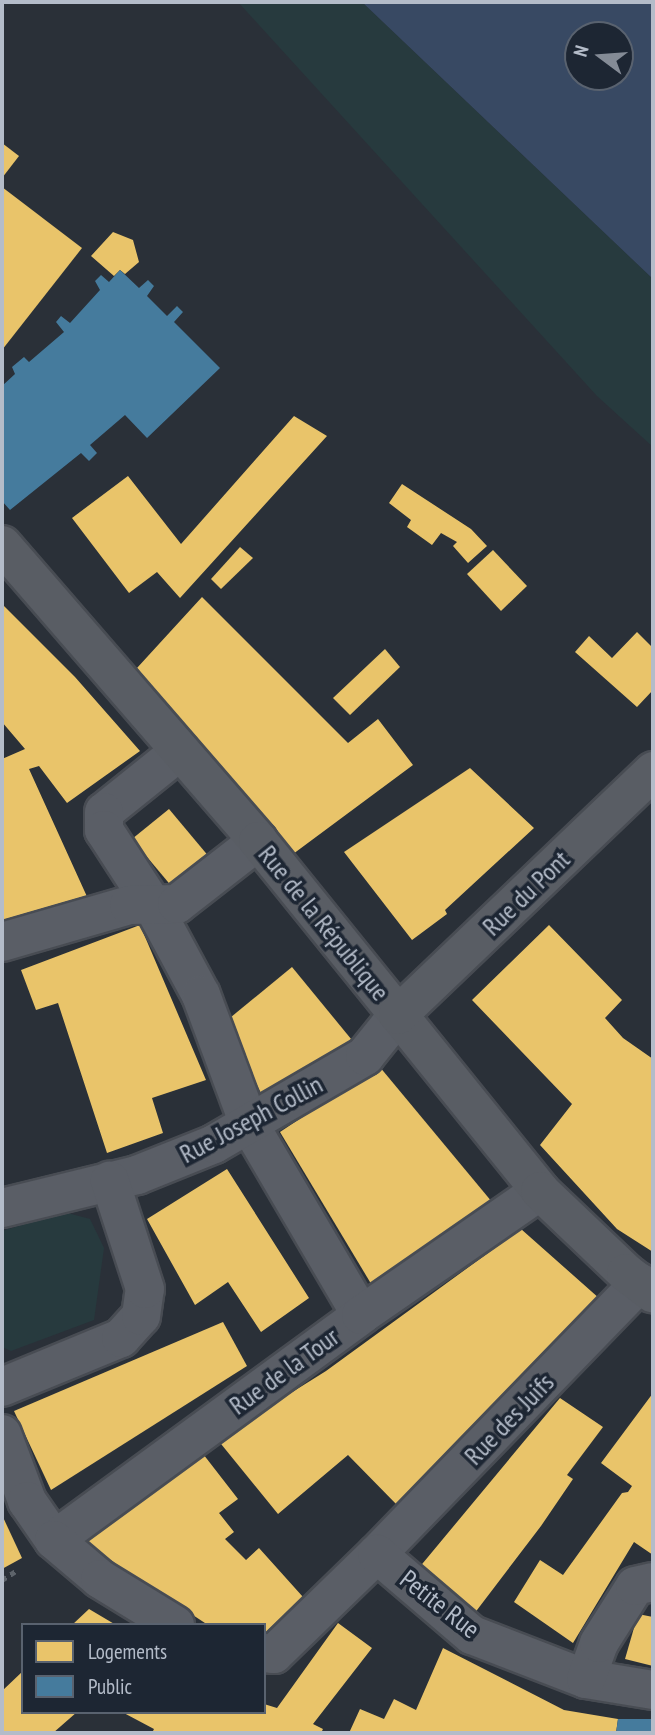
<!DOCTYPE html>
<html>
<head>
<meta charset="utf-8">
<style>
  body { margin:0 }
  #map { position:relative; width:655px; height:1735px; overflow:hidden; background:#2a3038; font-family:"PT Sans Narrow",sans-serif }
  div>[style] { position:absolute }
  .green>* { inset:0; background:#273a3e }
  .water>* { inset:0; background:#384963 }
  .homes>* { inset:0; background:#e9c46a }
  .public>* { inset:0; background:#457b9d }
  .path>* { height:4.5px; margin-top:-2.25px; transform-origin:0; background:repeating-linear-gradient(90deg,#5d636a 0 5px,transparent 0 10px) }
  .roads { filter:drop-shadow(2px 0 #484c53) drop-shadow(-2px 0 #484c53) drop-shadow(0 2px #484c53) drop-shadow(0 -2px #484c53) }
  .street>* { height:38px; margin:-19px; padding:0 19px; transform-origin:19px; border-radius:19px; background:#5a5e66 }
  .secondary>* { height:38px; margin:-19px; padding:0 19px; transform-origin:19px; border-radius:19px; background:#595d64 }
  span { translate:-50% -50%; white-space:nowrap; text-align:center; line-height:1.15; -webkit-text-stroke:7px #1d2633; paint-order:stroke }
  .street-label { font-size:26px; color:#b4bcc9 }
  .frame { position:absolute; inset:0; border:4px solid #b4bcc9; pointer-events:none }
  .legend { position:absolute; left:21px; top:1623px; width:245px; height:91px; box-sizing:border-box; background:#1d2633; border:2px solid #59626f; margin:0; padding:9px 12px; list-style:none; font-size:21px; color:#b4bcc9 }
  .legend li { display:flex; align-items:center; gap:14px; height:35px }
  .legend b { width:35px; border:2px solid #59626f }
  .north { position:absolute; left:564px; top:21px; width:70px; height:70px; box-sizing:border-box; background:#1d2633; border:2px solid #59626f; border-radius:50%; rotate:286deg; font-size:19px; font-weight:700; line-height:28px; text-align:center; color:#b4bcc9 }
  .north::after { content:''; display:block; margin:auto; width:24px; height:32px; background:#848b96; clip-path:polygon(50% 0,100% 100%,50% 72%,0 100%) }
</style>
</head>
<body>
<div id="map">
  <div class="green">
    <div style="clip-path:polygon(238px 2px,362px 2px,653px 279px,653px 447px,597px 396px)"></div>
    <div style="clip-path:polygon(64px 1212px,90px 1219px,104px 1248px,94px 1320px,11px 1351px,2px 1347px,2px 1231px)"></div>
  </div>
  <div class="water">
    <div style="clip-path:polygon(evenodd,362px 2px,653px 2px,653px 279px,362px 2px,578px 35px,620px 35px,620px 77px,578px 77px,578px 35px)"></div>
  </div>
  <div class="homes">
    <div style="clip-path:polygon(2px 143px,19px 156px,2px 178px)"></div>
    <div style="clip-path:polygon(2px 187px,82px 248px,2px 350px)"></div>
    <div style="clip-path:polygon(113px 232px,133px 240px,139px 262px,125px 274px,120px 270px,114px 276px,91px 256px)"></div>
    <div style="clip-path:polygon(294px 416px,327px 436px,180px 598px,157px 572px,129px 593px,72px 518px,128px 476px,181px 544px)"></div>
    <div style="clip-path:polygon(402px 484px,471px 529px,487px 546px,468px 563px,453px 546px,457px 542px,441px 533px,432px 545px,407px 527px,411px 520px,389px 503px)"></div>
    <div style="clip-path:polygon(240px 547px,253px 558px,221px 589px,211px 579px)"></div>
    <div style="clip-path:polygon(493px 550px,527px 586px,501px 611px,467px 574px)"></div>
    <div style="clip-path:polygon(202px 597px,348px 743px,378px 719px,413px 765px,289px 857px,137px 668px)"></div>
    <div style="clip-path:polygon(2px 604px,75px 677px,140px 751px,67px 803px,39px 766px,29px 769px,89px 901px,2px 925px,2px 759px,25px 749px,2px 722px)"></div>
    <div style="clip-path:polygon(637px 632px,653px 648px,653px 690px,637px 707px,575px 652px,589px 636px,612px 658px)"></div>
    <div style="clip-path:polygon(385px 649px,400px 667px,350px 715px,333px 698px)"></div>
    <div style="clip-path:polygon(470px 768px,534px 828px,445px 910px,447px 914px,412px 940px,344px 852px)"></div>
    <div style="clip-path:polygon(169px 809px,210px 858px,173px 888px,132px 839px)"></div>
    <div style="clip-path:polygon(140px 925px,206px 1080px,152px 1098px,163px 1133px,107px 1153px,58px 1003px,36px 1010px,21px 970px)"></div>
    <div style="clip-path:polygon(549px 925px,622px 1000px,605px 1018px,623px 1038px,653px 1059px,653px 1252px,617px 1229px,540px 1145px,572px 1104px,472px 1000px)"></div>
    <div style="clip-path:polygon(292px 967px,356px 1045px,267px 1105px,225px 1022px)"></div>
    <div style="clip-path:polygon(379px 1066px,497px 1208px,373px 1287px,280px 1132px)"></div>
    <div style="clip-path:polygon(227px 1169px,309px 1298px,261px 1332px,228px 1282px,195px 1305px,147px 1219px)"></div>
    <div style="clip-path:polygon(521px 1229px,600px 1299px,398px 1506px,348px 1455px,278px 1514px,217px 1439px,326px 1371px)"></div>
    <div style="clip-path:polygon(223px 1322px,247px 1366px,51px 1490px,14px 1411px)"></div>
    <div style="clip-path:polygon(653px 1393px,653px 1555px,634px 1542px,573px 1643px,514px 1602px,540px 1560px,563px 1575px,622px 1493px,628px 1492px,632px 1486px,601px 1463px)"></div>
    <div style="clip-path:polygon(560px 1398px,603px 1427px,567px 1475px,573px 1479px,541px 1526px,474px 1614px,418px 1569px)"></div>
    <div style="clip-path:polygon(200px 1450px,238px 1499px,219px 1513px,234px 1532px,225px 1539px,246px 1560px,259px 1548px,303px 1597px,264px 1634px,264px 1625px,208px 1625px,82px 1542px)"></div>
    <div style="clip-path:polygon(2px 1515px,22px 1558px,2px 1569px)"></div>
    <div style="clip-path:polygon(89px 1609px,116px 1625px,72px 1625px)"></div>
    <div style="clip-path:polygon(638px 1614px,653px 1617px,653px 1666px,625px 1659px)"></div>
    <div style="clip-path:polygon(338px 1623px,372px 1648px,313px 1724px,323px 1729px,321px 1733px,152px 1733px,154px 1729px,122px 1712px,264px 1712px,264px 1704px,277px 1708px)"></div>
    <div style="clip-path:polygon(443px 1648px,564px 1710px,618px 1719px,616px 1733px,349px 1733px,360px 1709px,384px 1719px,394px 1699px,416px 1710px)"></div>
    <div style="clip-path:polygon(23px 1671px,23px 1712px,77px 1712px,53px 1733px,2px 1733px,2px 1691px)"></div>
  </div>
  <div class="public">
    <div style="clip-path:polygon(120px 270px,139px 288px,148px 280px,154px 286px,147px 296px,167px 316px,177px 306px,183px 312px,174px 322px,220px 368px,147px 438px,125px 415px,90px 445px,97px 453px,89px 461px,81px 453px,10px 510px,2px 501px,2px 386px,15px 374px,12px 367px,24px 357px,29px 362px,64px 332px,56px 322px,61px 316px,70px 323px,100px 290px,95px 281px,101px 275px,109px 282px)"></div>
    <div style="clip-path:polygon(618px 1719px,653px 1719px,653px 1733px,616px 1733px)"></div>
  </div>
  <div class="path">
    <div style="left:2px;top:1580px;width:17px;rotate:-33deg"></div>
  </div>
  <div class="roads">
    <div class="street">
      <div style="left:180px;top:751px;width:97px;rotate:141.2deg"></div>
      <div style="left:104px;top:812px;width:18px;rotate:90deg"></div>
      <div style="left:104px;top:830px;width:88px;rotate:57deg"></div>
      <div style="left:152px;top:904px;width:103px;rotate:61.7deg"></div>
      <div style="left:201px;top:995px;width:138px;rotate:69.6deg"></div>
      <div style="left:249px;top:1124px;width:221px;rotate:59.6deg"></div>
      <div style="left:2px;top:942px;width:132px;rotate:-16.2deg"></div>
      <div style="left:129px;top:905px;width:48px;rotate:-1.2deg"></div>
      <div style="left:177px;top:904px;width:103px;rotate:-37.9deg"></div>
      <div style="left:2px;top:1208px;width:139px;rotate:-13.7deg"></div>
      <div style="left:137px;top:1175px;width:83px;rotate:-21.9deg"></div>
      <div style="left:214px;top:1144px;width:175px;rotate:-30.2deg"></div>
      <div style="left:365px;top:1056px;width:53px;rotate:-51.2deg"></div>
      <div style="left:2px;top:1387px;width:129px;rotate:-22.4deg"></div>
      <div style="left:121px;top:1338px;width:30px;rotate:-48deg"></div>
      <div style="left:141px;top:1316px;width:27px;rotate:-82deg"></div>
      <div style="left:145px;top:1289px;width:114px;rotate:-108deg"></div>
      <div style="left:2px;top:1434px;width:72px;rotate:69.5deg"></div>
      <div style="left:27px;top:1501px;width:47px;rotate:55.3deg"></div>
      <div style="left:54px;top:1540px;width:381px;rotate:-36.2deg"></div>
      <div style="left:361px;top:1315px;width:218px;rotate:-34.7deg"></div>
      <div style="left:54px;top:1540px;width:60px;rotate:40.3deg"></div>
      <div style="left:100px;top:1579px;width:88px;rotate:31.5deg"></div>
      <div style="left:377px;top:1554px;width:378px;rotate:-45.9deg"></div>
      <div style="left:264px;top:1653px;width:10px;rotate:6deg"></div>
      <div style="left:274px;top:1654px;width:144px;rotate:-44.2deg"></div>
      <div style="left:377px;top:1554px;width:125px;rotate:40.5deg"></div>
      <div style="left:472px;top:1635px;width:122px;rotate:21.1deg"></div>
      <div style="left:586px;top:1679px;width:68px;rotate:9.3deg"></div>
      <div style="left:586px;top:1679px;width:38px;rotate:-70deg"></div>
      <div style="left:599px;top:1643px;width:67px;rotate:-57.7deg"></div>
      <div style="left:635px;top:1586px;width:18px;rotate:-13deg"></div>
    </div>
    <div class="secondary">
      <div style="left:2px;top:545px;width:391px;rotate:49.1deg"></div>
      <div style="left:258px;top:841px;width:449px;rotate:51.1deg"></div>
      <div style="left:540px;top:1191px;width:119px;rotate:43.6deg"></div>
      <div style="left:626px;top:1273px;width:34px;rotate:37deg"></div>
      <div style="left:398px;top:1015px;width:353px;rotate:-43.7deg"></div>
    </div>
  </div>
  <div class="street-label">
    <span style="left:526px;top:893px;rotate:-44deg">Rue du Pont</span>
    <span style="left:324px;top:923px;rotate:51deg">Rue de la République</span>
    <span style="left:251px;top:1119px;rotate:-28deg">Rue Joseph Collin</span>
    <span style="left:284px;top:1371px;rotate:-36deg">Rue de la Tour</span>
    <span style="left:509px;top:1419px;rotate:-46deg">Rue des Juifs</span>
    <span style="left:440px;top:1604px;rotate:38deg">Petite Rue</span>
  </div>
  <div class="frame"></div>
  <ul class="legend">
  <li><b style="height:19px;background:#e9c46a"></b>Logements</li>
  <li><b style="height:19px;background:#457b9d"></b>Public</li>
  </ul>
  <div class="north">N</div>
</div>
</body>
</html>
